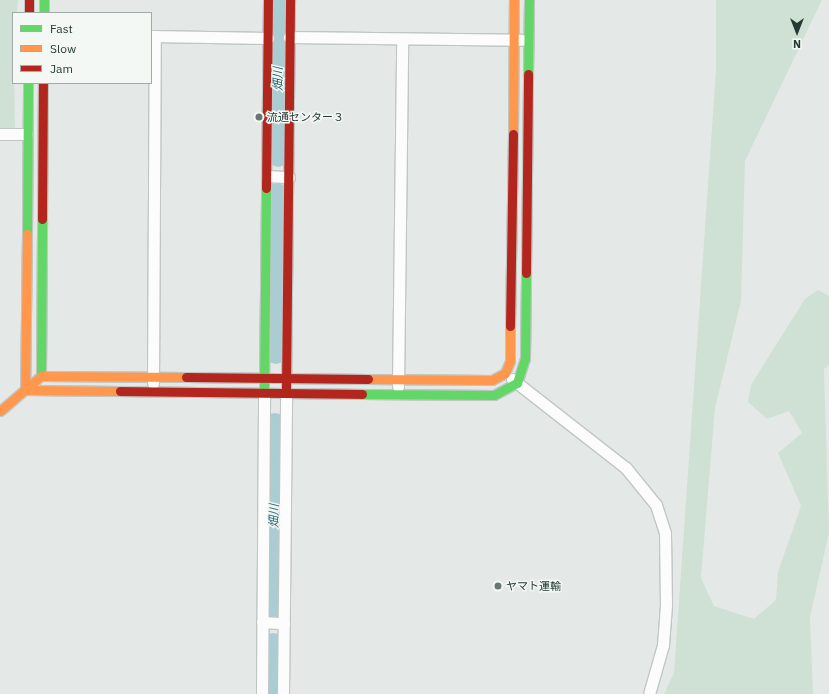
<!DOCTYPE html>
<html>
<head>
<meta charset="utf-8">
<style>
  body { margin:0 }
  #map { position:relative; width:829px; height:694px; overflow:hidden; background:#e4e9e7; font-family:"IBM Plex Sans","Noto Sans JP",sans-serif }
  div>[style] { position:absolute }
  .green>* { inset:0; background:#cfe1d4 }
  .river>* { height:20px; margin:-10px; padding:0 10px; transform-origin:10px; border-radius:10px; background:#a9cdd3 }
  .roads { filter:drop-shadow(1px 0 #c1c6c4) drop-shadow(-1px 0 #c1c6c4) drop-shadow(0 1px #c1c6c4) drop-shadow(0 -1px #c1c6c4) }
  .street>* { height:11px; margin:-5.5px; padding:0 5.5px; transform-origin:5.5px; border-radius:5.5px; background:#fbfcfb }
  .fast>* { height:9px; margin:-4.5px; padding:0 4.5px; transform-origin:4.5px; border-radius:4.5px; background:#63d668 }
  .slow>* { height:9px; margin:-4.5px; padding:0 4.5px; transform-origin:4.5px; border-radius:4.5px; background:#ff974d }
  .jam>* { height:9px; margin:-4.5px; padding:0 4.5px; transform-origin:4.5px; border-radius:4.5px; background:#b3261e }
  .dots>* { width:11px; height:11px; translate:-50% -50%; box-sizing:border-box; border:2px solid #f3f8f5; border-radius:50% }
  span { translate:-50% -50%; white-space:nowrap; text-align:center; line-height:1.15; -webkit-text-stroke:3px #f3f8f5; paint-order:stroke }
  .poi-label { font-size:11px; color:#243a35 }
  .left { translate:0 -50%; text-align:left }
  .water-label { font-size:12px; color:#246371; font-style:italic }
  .legend { position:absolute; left:12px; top:12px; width:140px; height:72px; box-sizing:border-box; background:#f3f8f5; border:1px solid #a0aca8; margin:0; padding:5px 7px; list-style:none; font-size:12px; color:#243a35 }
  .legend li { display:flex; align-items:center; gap:8px; height:20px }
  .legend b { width:20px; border:1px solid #a0aca8 }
  .north { position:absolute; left:777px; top:12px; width:40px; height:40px; -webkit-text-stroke:3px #f3f8f5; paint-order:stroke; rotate:180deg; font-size:11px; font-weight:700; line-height:16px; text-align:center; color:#243a35 }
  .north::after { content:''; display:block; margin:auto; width:14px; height:18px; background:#243a35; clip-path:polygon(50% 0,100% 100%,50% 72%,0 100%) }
</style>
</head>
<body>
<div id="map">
  <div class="green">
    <div style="clip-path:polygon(0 0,18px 0,17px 13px,13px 13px,15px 131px,0 130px)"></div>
    <div style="clip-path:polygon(716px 0,822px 0,745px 161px,741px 301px,715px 408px,701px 578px,714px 606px,754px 619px,776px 600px,778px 572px,801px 506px,778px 453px,802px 433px,789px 411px,767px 419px,748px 402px,751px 385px,774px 348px,805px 299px,818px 290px,829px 296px,829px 365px,824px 369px,829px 533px,810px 617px,813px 694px,664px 694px,674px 673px,716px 70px)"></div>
  </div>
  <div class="river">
    <div style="left:278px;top:157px;width:157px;rotate:-89.6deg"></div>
    <div style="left:276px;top:354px;width:161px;rotate:-89.6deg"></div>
    <div style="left:273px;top:608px;width:185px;rotate:-89.4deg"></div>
    <div style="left:273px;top:694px;width:51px;rotate:-90deg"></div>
  </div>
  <div class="roads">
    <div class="street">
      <div style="left:151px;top:36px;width:117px;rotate:1deg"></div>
      <div style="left:289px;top:37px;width:232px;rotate:0.7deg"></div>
      <div style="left:0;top:134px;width:27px"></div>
      <div style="left:267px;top:176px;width:22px;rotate:3deg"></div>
      <div style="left:512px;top:379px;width:145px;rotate:38deg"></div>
      <div style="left:626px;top:468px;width:48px;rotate:51deg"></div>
      <div style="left:656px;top:505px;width:29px;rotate:72deg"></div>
      <div style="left:665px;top:533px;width:72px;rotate:89.2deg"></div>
      <div style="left:666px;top:605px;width:40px;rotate:94.3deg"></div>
      <div style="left:663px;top:645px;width:51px;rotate:105.9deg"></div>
      <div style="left:153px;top:383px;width:347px;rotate:-89.7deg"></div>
      <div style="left:398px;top:386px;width:347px;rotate:-89.3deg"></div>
      <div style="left:262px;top:622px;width:22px;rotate:3deg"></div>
      <div style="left:262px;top:694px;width:301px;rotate:-89.6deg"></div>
      <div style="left:283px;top:694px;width:300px;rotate:-89.4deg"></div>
    </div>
    <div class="fast">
      <div style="left:44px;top:0;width:13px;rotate:90deg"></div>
      <div style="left:528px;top:74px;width:74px;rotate:-89.2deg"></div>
      <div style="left:27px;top:234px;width:151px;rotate:-89.6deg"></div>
      <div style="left:41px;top:376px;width:157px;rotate:-89.6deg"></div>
      <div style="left:264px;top:387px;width:199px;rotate:-89.4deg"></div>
      <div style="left:362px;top:394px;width:132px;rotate:0.4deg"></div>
      <div style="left:494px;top:395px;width:26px;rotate:-28deg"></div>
      <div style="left:517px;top:383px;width:25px;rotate:-72deg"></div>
      <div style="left:525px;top:359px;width:86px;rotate:-89.3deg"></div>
    </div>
    <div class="slow">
      <div style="left:513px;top:134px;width:134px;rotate:-89.6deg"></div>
      <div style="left:27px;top:234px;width:156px;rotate:90.7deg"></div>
      <div style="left:25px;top:390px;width:95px;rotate:0.6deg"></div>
      <div style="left:368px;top:379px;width:124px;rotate:0.5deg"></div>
      <div style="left:492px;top:380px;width:15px;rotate:-28deg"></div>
      <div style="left:505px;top:373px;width:13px;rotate:-67deg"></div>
      <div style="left:510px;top:361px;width:35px;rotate:-90deg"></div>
      <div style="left:0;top:411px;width:54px;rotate:-40.5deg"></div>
      <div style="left:41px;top:376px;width:145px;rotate:0.4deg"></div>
    </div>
    <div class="jam">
      <div style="left:29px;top:0;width:13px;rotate:90deg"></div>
      <div style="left:266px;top:188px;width:188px;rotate:-89.4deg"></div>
      <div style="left:42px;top:219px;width:136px;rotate:-89.6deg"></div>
      <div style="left:526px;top:273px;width:199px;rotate:-89.4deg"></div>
      <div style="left:510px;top:326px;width:192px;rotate:-89.1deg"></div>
      <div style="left:186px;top:377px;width:182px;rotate:0.6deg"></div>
      <div style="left:286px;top:388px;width:388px;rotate:-89.4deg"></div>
      <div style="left:120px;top:391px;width:242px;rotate:0.7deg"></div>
    </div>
  </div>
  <div class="dots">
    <div style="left:259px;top:117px;background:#677773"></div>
    <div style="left:498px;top:586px;background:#677773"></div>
  </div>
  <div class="poi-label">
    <span class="left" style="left:267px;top:117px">流通センター３</span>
    <span class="left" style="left:506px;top:586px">ヤマト運輸</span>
  </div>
  <div class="water-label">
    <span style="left:278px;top:79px;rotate:-90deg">畑川</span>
    <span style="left:274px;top:516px;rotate:-89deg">畑川</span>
  </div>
  <ul class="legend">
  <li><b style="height:5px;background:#63d668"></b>Fast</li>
  <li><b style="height:5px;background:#ff974d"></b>Slow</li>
  <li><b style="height:5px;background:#b3261e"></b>Jam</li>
  </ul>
  <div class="north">N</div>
</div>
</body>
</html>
